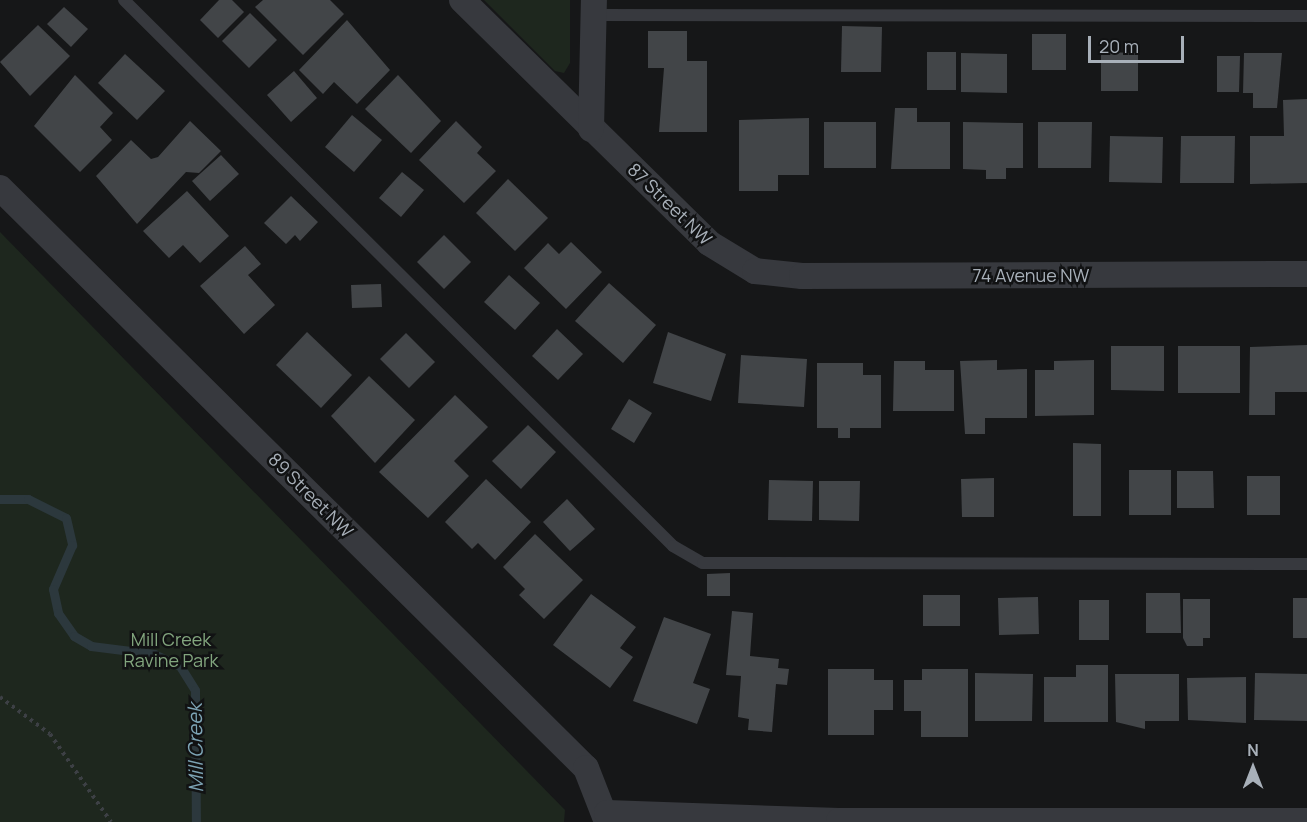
<!DOCTYPE html>
<html>
<head>
<meta charset="utf-8">
<style>
  body { margin:0 }
  #map { position:relative; width:1307px; height:822px; overflow:hidden; background:#161718; font-family:Manrope,sans-serif }
  div>[style] { position:absolute }
  .green>* { inset:0; background:#1e271e }
  .stream>* { height:9px; margin:-4.5px; padding:0 4.5px; transform-origin:4.5px; border-radius:4.5px; background:#2c383d }
  .building>* { inset:0; background:#424548 }
  .path>* { height:4px; margin-top:-2px; transform-origin:0; background:repeating-linear-gradient(90deg,#3d4045 0 3px,transparent 0 7.5px) }
  .lane>* { height:12px; margin:-6px; padding:0 6px; transform-origin:6px; border-radius:6px; background:#37393e }
  .street>* { height:26px; margin:-13px; padding:0 13px; transform-origin:13px; border-radius:13px; background:#37393e }
  span { translate:-50% -50%; white-space:nowrap; text-align:center; line-height:1.15; -webkit-text-stroke:5px #111213; paint-order:stroke }
  .street-label { font-size:18px; color:#a8b0b9 }
  .park-label { font-size:18px; color:#82a57e }
  .water-label { font-size:20px; color:#7da4b5; font-style:italic }
  .north { position:absolute; left:1223px; top:738px; width:60px; height:60px; -webkit-text-stroke:4px #111213; paint-order:stroke; rotate:0deg; font-size:16px; font-weight:700; line-height:24px; text-align:center; color:#a8b0b9 }
  .north::after { content:''; display:block; margin:auto; width:21px; height:27px; background:#a8b0b9; clip-path:polygon(50% 0,100% 100%,50% 72%,0 100%) }
  .scale { position:absolute; left:1088px; top:36px; width:96px; height:27px; box-sizing:border-box; border:3px solid #a8b0b9; border-top:0; padding-left:8px; font-size:18px; line-height:21px; white-space:nowrap; color:#a8b0b9; -webkit-text-stroke:4px #111213; paint-order:stroke }
</style>
</head>
<body>
<div id="map">
  <div class="green">
    <div style="clip-path:polygon(484px 0,570px 0,570px 63px,564px 73px,555px 71px)"></div>
    <div style="clip-path:polygon(0 232px,565px 810px,564px 822px,0 822px)"></div>
  </div>
  <div class="stream">
    <div style="left:0;top:499px;width:28px"></div>
    <div style="left:28px;top:499px;width:42px;rotate:26.6deg"></div>
    <div style="left:66px;top:518px;width:28px;rotate:77deg"></div>
    <div style="left:72px;top:545px;width:48px;rotate:113.4deg"></div>
    <div style="left:53px;top:589px;width:25px;rotate:78deg"></div>
    <div style="left:58px;top:613px;width:28px;rotate:55deg"></div>
    <div style="left:74px;top:636px;width:20px;rotate:30deg"></div>
    <div style="left:91px;top:646px;width:64px;rotate:7.2deg"></div>
    <div style="left:154px;top:654px;width:29px;rotate:25deg"></div>
    <div style="left:180px;top:666px;width:28px;rotate:58deg"></div>
    <div style="left:195px;top:690px;width:132px;rotate:89.6deg"></div>
  </div>
  <div class="building">
    <div style="clip-path:polygon(219px 0,232px 0,244px 12px,218px 38px,200px 20px)"></div>
    <div style="clip-path:polygon(263px 0,330px 0,344px 14px,303px 55px,255px 7px)"></div>
    <div style="clip-path:polygon(64px 7px,88px 29px,71px 47px,47px 24px)"></div>
    <div style="clip-path:polygon(250px 13px,277px 40px,249px 68px,222px 41px)"></div>
    <div style="clip-path:polygon(347px 20px,390px 70px,357px 104px,334px 82px,323px 94px,299px 70px)"></div>
    <div style="clip-path:polygon(38px 25px,70px 56px,30px 96px,0 62px)"></div>
    <div style="clip-path:polygon(842px 26px,882px 27px,881px 72px,841px 72px)"></div>
    <div style="clip-path:polygon(648px 31px,687px 31px,687px 61px,707px 61px,707px 132px,659px 132px,664px 68px,648px 68px)"></div>
    <div style="clip-path:polygon(1032px 34px,1066px 34px,1066px 70px,1032px 70px)"></div>
    <div style="clip-path:polygon(927px 52px,956px 52px,956px 90px,927px 90px)"></div>
    <div style="clip-path:polygon(1101px 52px,1138px 53px,1138px 91px,1101px 91px)"></div>
    <div style="clip-path:polygon(961px 53px,1007px 54px,1007px 93px,961px 92px)"></div>
    <div style="clip-path:polygon(1244px 53px,1282px 53px,1277px 108px,1253px 108px,1253px 93px,1243px 93px)"></div>
    <div style="clip-path:polygon(125px 54px,165px 91px,137px 120px,98px 83px)"></div>
    <div style="clip-path:polygon(1217px 56px,1240px 56px,1239px 92px,1217px 92px)"></div>
    <div style="clip-path:polygon(294px 71px,317px 98px,291px 122px,267px 95px)"></div>
    <div style="clip-path:polygon(75px 75px,113px 113px,100px 127px,112px 140px,80px 172px,34px 126px)"></div>
    <div style="clip-path:polygon(398px 75px,441px 121px,411px 153px,365px 109px)"></div>
    <div style="clip-path:polygon(1307px 99px,1307px 183px,1250px 184px,1250px 136px,1284px 136px,1283px 100px)"></div>
    <div style="clip-path:polygon(895px 108px,917px 108px,917px 122px,950px 122px,950px 169px,891px 169px)"></div>
    <div style="clip-path:polygon(352px 115px,382px 140px,354px 172px,325px 147px)"></div>
    <div style="clip-path:polygon(809px 118px,809px 175px,778px 175px,778px 191px,739px 191px,739px 120px)"></div>
    <div style="clip-path:polygon(190px 121px,221px 151px,199px 173px,186px 172px,137px 224px,96px 176px,131px 140px,151px 159px,158px 157px)"></div>
    <div style="clip-path:polygon(456px 121px,482px 147px,477px 153px,496px 171px,464px 203px,419px 160px)"></div>
    <div style="clip-path:polygon(824px 122px,876px 122px,876px 168px,824px 168px)"></div>
    <div style="clip-path:polygon(963px 122px,1023px 123px,1023px 168px,1006px 168px,1006px 179px,986px 179px,986px 170px,963px 169px)"></div>
    <div style="clip-path:polygon(1038px 122px,1092px 122px,1091px 168px,1038px 168px)"></div>
    <div style="clip-path:polygon(1110px 136px,1163px 137px,1162px 183px,1109px 182px)"></div>
    <div style="clip-path:polygon(1181px 136px,1235px 136px,1234px 183px,1180px 183px)"></div>
    <div style="clip-path:polygon(221px 155px,239px 174px,210px 201px,192px 181px)"></div>
    <div style="clip-path:polygon(402px 172px,424px 190px,401px 217px,379px 198px)"></div>
    <div style="clip-path:polygon(508px 179px,548px 218px,515px 251px,476px 213px)"></div>
    <div style="clip-path:polygon(187px 191px,229px 236px,200px 263px,183px 245px,169px 258px,143px 231px)"></div>
    <div style="clip-path:polygon(291px 196px,318px 222px,300px 241px,295px 235px,286px 244px,264px 223px)"></div>
    <div style="clip-path:polygon(444px 235px,471px 262px,444px 289px,417px 262px)"></div>
    <div style="clip-path:polygon(571px 242px,602px 272px,566px 309px,524px 268px,548px 243px,559px 254px)"></div>
    <div style="clip-path:polygon(245px 246px,261px 264px,248px 275px,275px 305px,244px 334px,200px 286px)"></div>
    <div style="clip-path:polygon(509px 275px,540px 303px,515px 330px,484px 302px)"></div>
    <div style="clip-path:polygon(609px 283px,656px 325px,623px 363px,575px 321px)"></div>
    <div style="clip-path:polygon(381px 284px,382px 307px,352px 308px,351px 285px)"></div>
    <div style="clip-path:polygon(557px 329px,583px 354px,558px 380px,532px 356px)"></div>
    <div style="clip-path:polygon(307px 332px,352px 375px,321px 408px,276px 365px)"></div>
    <div style="clip-path:polygon(668px 332px,726px 354px,711px 401px,653px 383px)"></div>
    <div style="clip-path:polygon(406px 333px,435px 362px,409px 388px,380px 359px)"></div>
    <div style="clip-path:polygon(1307px 345px,1307px 392px,1275px 392px,1275px 415px,1249px 415px,1250px 347px)"></div>
    <div style="clip-path:polygon(1111px 346px,1164px 346px,1164px 391px,1111px 390px)"></div>
    <div style="clip-path:polygon(1178px 346px,1240px 346px,1240px 393px,1178px 393px)"></div>
    <div style="clip-path:polygon(741px 355px,807px 359px,804px 407px,738px 403px)"></div>
    <div style="clip-path:polygon(997px 360px,997px 370px,1027px 369px,1027px 418px,985px 418px,985px 434px,965px 434px,960px 361px)"></div>
    <div style="clip-path:polygon(1094px 360px,1094px 415px,1035px 416px,1035px 370px,1054px 370px,1054px 361px)"></div>
    <div style="clip-path:polygon(894px 361px,925px 361px,925px 370px,954px 370px,954px 411px,893px 411px)"></div>
    <div style="clip-path:polygon(817px 363px,863px 363px,863px 375px,881px 375px,881px 428px,850px 428px,850px 438px,838px 438px,838px 428px,817px 428px)"></div>
    <div style="clip-path:polygon(369px 376px,415px 420px,375px 463px,331px 416px)"></div>
    <div style="clip-path:polygon(455px 395px,488px 427px,454px 461px,469px 476px,428px 518px,379px 472px)"></div>
    <div style="clip-path:polygon(629px 399px,652px 413px,634px 443px,611px 429px)"></div>
    <div style="clip-path:polygon(528px 425px,556px 452px,521px 489px,492px 461px)"></div>
    <div style="clip-path:polygon(1073px 443px,1101px 444px,1101px 516px,1073px 516px)"></div>
    <div style="clip-path:polygon(1129px 470px,1171px 470px,1171px 515px,1129px 515px)"></div>
    <div style="clip-path:polygon(1177px 471px,1213px 471px,1214px 508px,1177px 508px)"></div>
    <div style="clip-path:polygon(1247px 476px,1280px 476px,1280px 515px,1247px 515px)"></div>
    <div style="clip-path:polygon(994px 478px,994px 517px,962px 517px,961px 479px)"></div>
    <div style="clip-path:polygon(486px 479px,531px 522px,495px 560px,478px 543px,472px 549px,445px 522px)"></div>
    <div style="clip-path:polygon(769px 480px,813px 481px,812px 521px,768px 520px)"></div>
    <div style="clip-path:polygon(819px 481px,860px 481px,859px 521px,819px 520px)"></div>
    <div style="clip-path:polygon(567px 499px,595px 529px,570px 551px,543px 522px)"></div>
    <div style="clip-path:polygon(535px 534px,583px 580px,544px 619px,519px 595px,525px 589px,503px 567px)"></div>
    <div style="clip-path:polygon(730px 573px,730px 596px,707px 596px,707px 574px)"></div>
    <div style="clip-path:polygon(1146px 593px,1180px 593px,1181px 633px,1146px 633px)"></div>
    <div style="clip-path:polygon(591px 594px,636px 627px,620px 648px,633px 657px,610px 688px,553px 645px)"></div>
    <div style="clip-path:polygon(923px 595px,960px 595px,960px 626px,923px 626px)"></div>
    <div style="clip-path:polygon(1038px 597px,1039px 634px,999px 635px,998px 598px)"></div>
    <div style="clip-path:polygon(1293px 598px,1307px 598px,1307px 638px,1293px 638px)"></div>
    <div style="clip-path:polygon(1183px 599px,1210px 599px,1210px 638px,1203px 638px,1203px 646px,1187px 646px,1183px 638px)"></div>
    <div style="clip-path:polygon(1079px 600px,1109px 600px,1109px 640px,1079px 640px)"></div>
    <div style="clip-path:polygon(732px 611px,753px 613px,750px 656px,779px 659px,778px 668px,789px 669px,787px 685px,776px 684px,772px 732px,748px 730px,749px 719px,738px 717px,741px 676px,726px 675px)"></div>
    <div style="clip-path:polygon(664px 617px,711px 634px,693px 683px,710px 689px,697px 724px,633px 701px)"></div>
    <div style="clip-path:polygon(1076px 665px,1108px 665px,1108px 722px,1044px 722px,1044px 677px,1076px 677px)"></div>
    <div style="clip-path:polygon(828px 669px,874px 669px,874px 680px,893px 680px,893px 710px,874px 710px,874px 735px,828px 735px)"></div>
    <div style="clip-path:polygon(922px 669px,968px 669px,968px 737px,921px 737px,921px 711px,904px 711px,904px 680px,922px 680px)"></div>
    <div style="clip-path:polygon(975px 673px,1033px 674px,1032px 721px,975px 721px)"></div>
    <div style="clip-path:polygon(1255px 673px,1307px 674px,1307px 721px,1254px 720px)"></div>
    <div style="clip-path:polygon(1115px 674px,1179px 674px,1179px 721px,1145px 721px,1145px 729px,1116px 722px)"></div>
    <div style="clip-path:polygon(1246px 677px,1246px 723px,1188px 720px,1187px 678px)"></div>
  </div>
  <div class="path">
    <div style="left:0;top:697px;width:62px;rotate:36.5deg"></div>
    <div style="left:50px;top:734px;width:107px;rotate:55.3deg"></div>
  </div>
  <div class="lane">
    <div style="left:124px;top:0;width:774px;rotate:44.84deg"></div>
    <div style="left:673px;top:546px;width:34px;rotate:30deg"></div>
    <div style="left:703px;top:563px;width:604px;rotate:0.09deg"></div>
    <div style="left:594px;top:15px;width:713px;rotate:0.08deg"></div>
  </div>
  <div class="street">
    <div style="left:462px;top:0;width:346px;rotate:44.5deg"></div>
    <div style="left:709px;top:243px;width:54px;rotate:31.3deg"></div>
    <div style="left:755px;top:271px;width:47px;rotate:6.1deg"></div>
    <div style="left:802px;top:276px;width:505px;rotate:-0.23deg"></div>
    <div style="left:591px;top:129px;width:129px;rotate:-88.7deg"></div>
    <div style="left:0;top:188px;width:824px;rotate:44.71deg"></div>
    <div style="left:586px;top:768px;width:58px;rotate:68.7deg"></div>
    <div style="left:607px;top:813px;width:232px;rotate:2deg"></div>
    <div style="left:839px;top:821px;width:468px"></div>
  </div>
  <div class="street-label">
    <span style="left:670px;top:204px;rotate:44deg">87 Street NW</span>
    <span style="left:1031px;top:275px">74 Avenue NW</span>
    <span style="left:311px;top:495px;rotate:45deg">89 Street NW</span>
  </div>
  <div class="park-label">
    <span style="left:171px;top:650px">Mill Creek<br>Ravine Park</span>
  </div>
  <div class="water-label">
    <span style="left:195px;top:748px;rotate:-91deg">Mill Creek</span>
  </div>
  <div class="north">N</div>
  <div class="scale">20 m</div>
</div>
</body>
</html>
